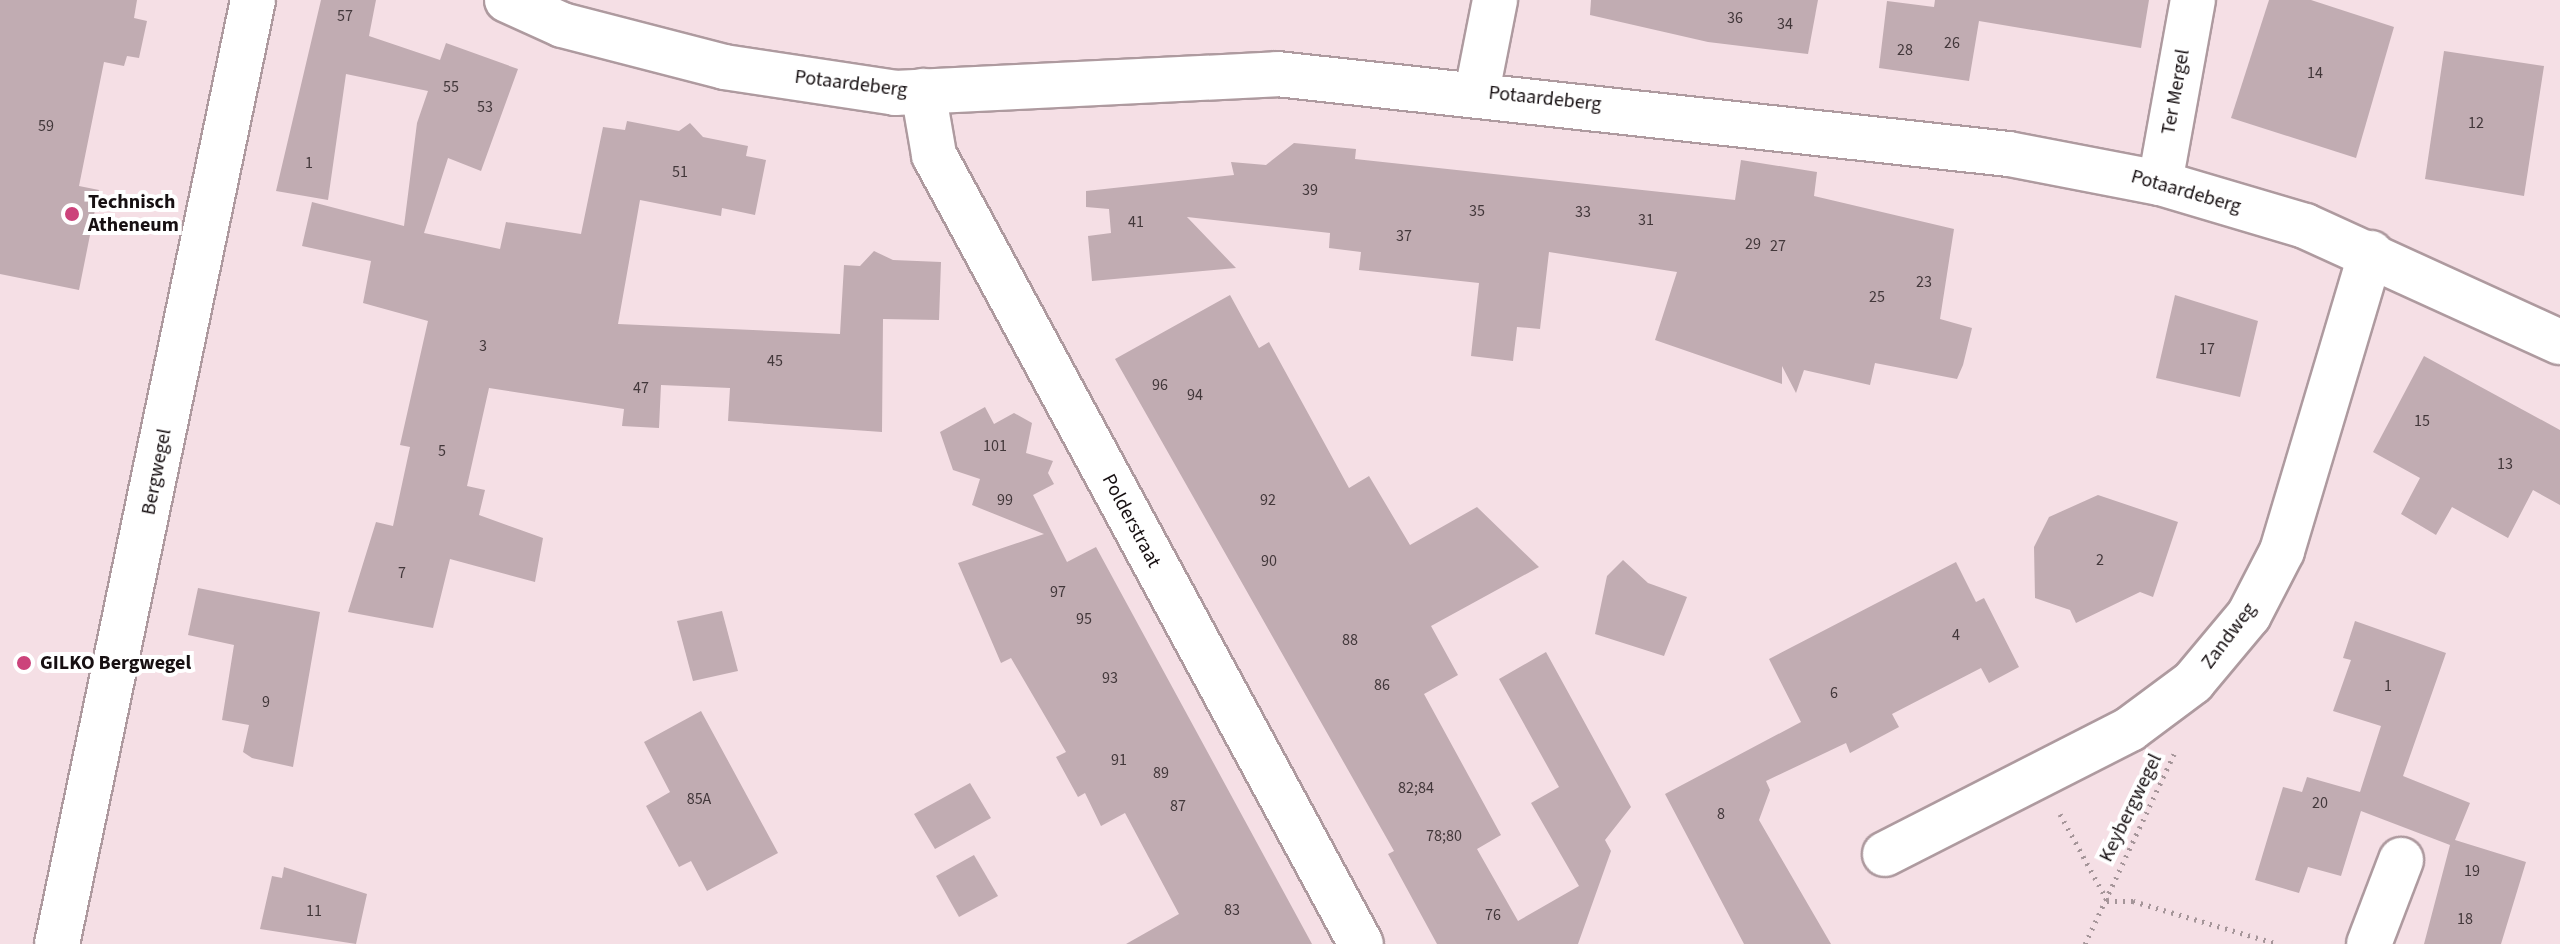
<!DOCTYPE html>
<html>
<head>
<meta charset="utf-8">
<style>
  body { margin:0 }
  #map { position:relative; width:2560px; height:944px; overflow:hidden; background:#f5dfe5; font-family:"Source Sans 3",sans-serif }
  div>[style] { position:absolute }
  .building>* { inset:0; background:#c1acb2 }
  .path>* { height:5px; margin-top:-2.5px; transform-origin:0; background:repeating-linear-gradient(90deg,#a59599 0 2px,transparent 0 8px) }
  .roads { filter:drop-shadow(2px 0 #ae9a9f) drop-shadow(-2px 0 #ae9a9f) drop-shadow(0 2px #ae9a9f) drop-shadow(0 -2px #ae9a9f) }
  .minor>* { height:44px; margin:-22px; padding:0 22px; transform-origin:22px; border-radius:22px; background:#fff }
  .dots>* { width:22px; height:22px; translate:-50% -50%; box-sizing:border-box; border:4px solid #fff; border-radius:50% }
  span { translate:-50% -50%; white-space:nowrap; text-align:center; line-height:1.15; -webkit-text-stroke:8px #fff; paint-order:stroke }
  .number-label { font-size:16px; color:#42373a }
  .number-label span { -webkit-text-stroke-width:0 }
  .street-label { font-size:20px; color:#171012 }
  .poi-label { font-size:20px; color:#171012; font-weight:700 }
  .left { translate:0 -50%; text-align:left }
</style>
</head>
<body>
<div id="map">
  <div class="building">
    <div style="clip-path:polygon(0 0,137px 0,134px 18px,147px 21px,139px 58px,127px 56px,124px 66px,104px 62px,79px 186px,99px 190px,79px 290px,0 274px)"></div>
    <div style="clip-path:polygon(321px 0,376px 0,369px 36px,440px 60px,446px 43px,518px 69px,481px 171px,448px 158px,424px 233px,500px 249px,506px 222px,581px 234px,603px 127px,625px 130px,627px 121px,679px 131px,690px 123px,703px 137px,748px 146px,746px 156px,766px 160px,755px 215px,722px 208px,721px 216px,640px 200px,618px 324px,840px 334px,844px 265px,860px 266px,874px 251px,893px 260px,941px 262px,939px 320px,883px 319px,882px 432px,728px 421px,730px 388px,661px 385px,659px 428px,622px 426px,624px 409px,489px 388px,467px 486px,485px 490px,479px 515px,543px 538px,535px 582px,450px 559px,433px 628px,348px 612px,376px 522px,393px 526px,410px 447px,400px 445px,428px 321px,363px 303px,371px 261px,302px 246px,312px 202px,404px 226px,417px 123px,428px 91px,346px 74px,328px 200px,276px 191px)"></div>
    <div style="clip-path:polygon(1591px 0,1818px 0,1808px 54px,1708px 42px,1590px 15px)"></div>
    <div style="clip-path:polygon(1935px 0,2149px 0,2141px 48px,1979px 21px,1969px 81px,1879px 68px,1887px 1px,1934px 7px)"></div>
    <div style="clip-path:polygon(2269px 0,2311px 0,2394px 27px,2356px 158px,2231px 118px)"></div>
    <div style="clip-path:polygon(2444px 51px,2544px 66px,2524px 196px,2425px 179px)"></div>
    <div style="clip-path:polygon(1294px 143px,1356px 149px,1355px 159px,1735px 200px,1741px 160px,1817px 172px,1814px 196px,1954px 229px,1940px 319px,1972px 328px,1963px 365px,1957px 379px,1875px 363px,1870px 385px,1804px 370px,1796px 393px,1782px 366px,1782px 384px,1655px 340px,1677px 272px,1549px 252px,1540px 329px,1517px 327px,1513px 361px,1471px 356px,1479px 283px,1359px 270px,1361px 252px,1329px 248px,1330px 233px,1187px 217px,1236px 268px,1092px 281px,1088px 236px,1111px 233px,1109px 209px,1086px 207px,1086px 191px,1234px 175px,1231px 162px,1266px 165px)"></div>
    <div style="clip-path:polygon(1230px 295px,1259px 348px,1269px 342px,1349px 488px,1369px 476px,1410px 545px,1477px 507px,1539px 567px,1431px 626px,1458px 675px,1424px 694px,1501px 835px,1477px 849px,1518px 921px,1579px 886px,1531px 803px,1559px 787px,1499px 679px,1546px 652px,1631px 807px,1605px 840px,1611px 851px,1578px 944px,1437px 944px,1388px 854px,1394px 851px,1115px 359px)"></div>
    <div style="clip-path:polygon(2175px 295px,2258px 321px,2240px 397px,2156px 378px)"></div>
    <div style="clip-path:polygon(2424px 356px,2560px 430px,2560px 505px,2533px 490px,2508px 538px,2452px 507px,2436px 535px,2401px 514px,2420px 478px,2373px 452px)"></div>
    <div style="clip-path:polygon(985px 407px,994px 424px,1014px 413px,1032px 423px,1026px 453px,1053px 461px,1048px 473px,1054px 484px,1033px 495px,1067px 562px,1096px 547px,1312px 944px,1126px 944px,1179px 914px,1125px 813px,1101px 826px,1085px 793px,1078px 797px,1056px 757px,1066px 752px,1011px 658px,1001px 663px,958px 563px,1044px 534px,972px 505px,980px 479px,953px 470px,940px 432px)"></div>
    <div style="clip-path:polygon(2098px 495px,2178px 522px,2153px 597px,2140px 592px,2076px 623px,2070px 610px,2035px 598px,2034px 547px,2049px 517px)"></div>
    <div style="clip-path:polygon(1623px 560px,1648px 583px,1687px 597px,1664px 656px,1595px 634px,1607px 576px)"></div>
    <div style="clip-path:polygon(1956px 562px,1976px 602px,1984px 598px,2019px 667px,1989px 683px,1981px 668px,1892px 714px,1899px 727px,1867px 744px,1850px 753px,1846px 743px,1766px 781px,1770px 790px,1759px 820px,1831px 944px,1744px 944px,1665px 794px,1801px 722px,1769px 659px)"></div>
    <div style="clip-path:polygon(198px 588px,320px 612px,293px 767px,252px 758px,243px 752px,249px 725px,222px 720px,234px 645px,188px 635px)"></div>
    <div style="clip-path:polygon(722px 611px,738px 671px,693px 681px,677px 621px)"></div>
    <div style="clip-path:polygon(2355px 621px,2446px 653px,2403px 776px,2470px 803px,2455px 840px,2526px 862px,2501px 944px,2424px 944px,2450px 845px,2361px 811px,2341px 876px,2308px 867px,2299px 893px,2255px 880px,2283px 787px,2302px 792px,2307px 777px,2360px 792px,2381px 726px,2333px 711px,2351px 660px,2343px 658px)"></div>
    <div style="clip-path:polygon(701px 711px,778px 853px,707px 891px,691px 861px,679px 867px,646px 806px,670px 792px,644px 742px)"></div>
    <div style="clip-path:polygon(970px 783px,991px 818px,935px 849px,914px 814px)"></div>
    <div style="clip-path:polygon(974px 855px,998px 896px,959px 917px,936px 876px)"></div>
    <div style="clip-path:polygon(284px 867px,367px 894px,356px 944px,260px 929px,272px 876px,282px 878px)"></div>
  </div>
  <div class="path">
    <div style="left:2060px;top:814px;width:98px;rotate:61.3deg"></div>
    <div style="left:2107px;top:901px;width:26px"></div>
    <div style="left:2133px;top:901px;width:151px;rotate:16.5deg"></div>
    <div style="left:2085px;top:944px;width:210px;rotate:-64.9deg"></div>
  </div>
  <div class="roads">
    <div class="minor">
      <div style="left:507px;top:0;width:60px;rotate:24.4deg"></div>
      <div style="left:562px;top:25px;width:167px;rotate:14.5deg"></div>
      <div style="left:724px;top:67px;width:173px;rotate:8.6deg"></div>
      <div style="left:895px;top:93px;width:382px;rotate:-2.8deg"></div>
      <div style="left:1277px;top:74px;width:736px;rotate:6.24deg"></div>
      <div style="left:2009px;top:154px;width:154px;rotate:10.9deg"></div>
      <div style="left:2160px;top:183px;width:151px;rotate:16.5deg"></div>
      <div style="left:2305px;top:226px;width:280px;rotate:24.5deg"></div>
      <div style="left:923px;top:91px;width:65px;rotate:80.2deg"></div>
      <div style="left:934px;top:155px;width:897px;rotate:61.58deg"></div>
      <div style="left:1477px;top:92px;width:94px;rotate:-78.9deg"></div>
      <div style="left:2160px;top:183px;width:186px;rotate:-79.8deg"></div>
      <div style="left:1885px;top:854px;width:275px;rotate:-27deg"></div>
      <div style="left:2130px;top:729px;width:79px;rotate:-36.7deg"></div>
      <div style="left:2193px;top:682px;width:87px;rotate:-50.1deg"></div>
      <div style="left:2249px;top:615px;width:72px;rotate:-62.7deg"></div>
      <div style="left:2282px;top:551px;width:311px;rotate:-73.4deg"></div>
      <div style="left:57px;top:944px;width:964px;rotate:-78.27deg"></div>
      <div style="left:2369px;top:944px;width:90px;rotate:-69.1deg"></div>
    </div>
  </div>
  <div class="dots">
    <div style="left:72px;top:214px;background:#cc437b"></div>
    <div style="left:24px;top:663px;background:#cc437b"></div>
  </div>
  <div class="number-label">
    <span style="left:345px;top:16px">57</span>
    <span style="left:1735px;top:18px">36</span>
    <span style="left:1785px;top:24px">34</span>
    <span style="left:1952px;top:43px">26</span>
    <span style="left:1905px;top:50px">28</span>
    <span style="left:2315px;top:73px">14</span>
    <span style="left:451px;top:87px">55</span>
    <span style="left:485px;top:107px">53</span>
    <span style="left:2476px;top:123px">12</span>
    <span style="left:46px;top:126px">59</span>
    <span style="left:309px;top:163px">1</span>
    <span style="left:680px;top:172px">51</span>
    <span style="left:1310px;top:190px">39</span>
    <span style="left:1477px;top:211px">35</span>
    <span style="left:1583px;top:212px">33</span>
    <span style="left:1646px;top:220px">31</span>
    <span style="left:1136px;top:222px">41</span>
    <span style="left:1404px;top:236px">37</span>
    <span style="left:1753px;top:244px">29</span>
    <span style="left:1778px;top:246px">27</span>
    <span style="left:1924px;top:282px">23</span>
    <span style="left:1877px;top:297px">25</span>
    <span style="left:483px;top:346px">3</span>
    <span style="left:2207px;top:349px">17</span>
    <span style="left:775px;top:361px">45</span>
    <span style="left:1160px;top:385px">96</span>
    <span style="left:641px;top:388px">47</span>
    <span style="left:1195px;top:395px">94</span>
    <span style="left:2422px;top:421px">15</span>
    <span style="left:995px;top:446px">101</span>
    <span style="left:442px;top:451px">5</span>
    <span style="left:2505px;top:464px">13</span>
    <span style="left:1005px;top:500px">99</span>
    <span style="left:1268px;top:500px">92</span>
    <span style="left:2100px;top:560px">2</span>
    <span style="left:1269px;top:561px">90</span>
    <span style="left:402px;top:573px">7</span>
    <span style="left:1058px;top:592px">97</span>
    <span style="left:1084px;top:619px">95</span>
    <span style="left:1956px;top:635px">4</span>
    <span style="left:1350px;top:640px">88</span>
    <span style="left:1110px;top:678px">93</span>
    <span style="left:1382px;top:685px">86</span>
    <span style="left:2388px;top:686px">1</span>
    <span style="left:1834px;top:693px">6</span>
    <span style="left:266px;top:702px">9</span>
    <span style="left:1119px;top:760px">91</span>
    <span style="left:1161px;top:773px">89</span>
    <span style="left:1416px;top:788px">82;84</span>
    <span style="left:699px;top:799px">85A</span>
    <span style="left:2320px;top:803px">20</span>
    <span style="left:1178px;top:806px">87</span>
    <span style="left:1721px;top:814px">8</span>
    <span style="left:1444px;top:836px">78;80</span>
    <span style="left:2472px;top:871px">19</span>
    <span style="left:1232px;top:910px">83</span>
    <span style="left:314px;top:911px">11</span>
    <span style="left:1493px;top:915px">76</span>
    <span style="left:2465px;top:919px">18</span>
  </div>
  <div class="street-label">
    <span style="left:851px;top:84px;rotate:7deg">Potaardeberg</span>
    <span style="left:2176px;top:92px;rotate:-80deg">Ter Mergel</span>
    <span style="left:1545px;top:99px;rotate:6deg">Potaardeberg</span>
    <span style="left:2186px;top:192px;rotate:16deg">Potaardeberg</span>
    <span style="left:157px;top:472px;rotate:-79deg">Bergwegel</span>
    <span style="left:1131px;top:521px;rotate:62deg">Polderstraat</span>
    <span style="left:2229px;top:636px;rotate:-53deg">Zandweg</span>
    <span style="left:2131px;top:808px;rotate:-64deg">Keybergwegel</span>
  </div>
  <div class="poi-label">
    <span class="left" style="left:88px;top:214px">Technisch<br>Atheneum</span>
    <span class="left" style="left:40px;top:663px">GILKO Bergwegel</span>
  </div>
</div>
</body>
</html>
